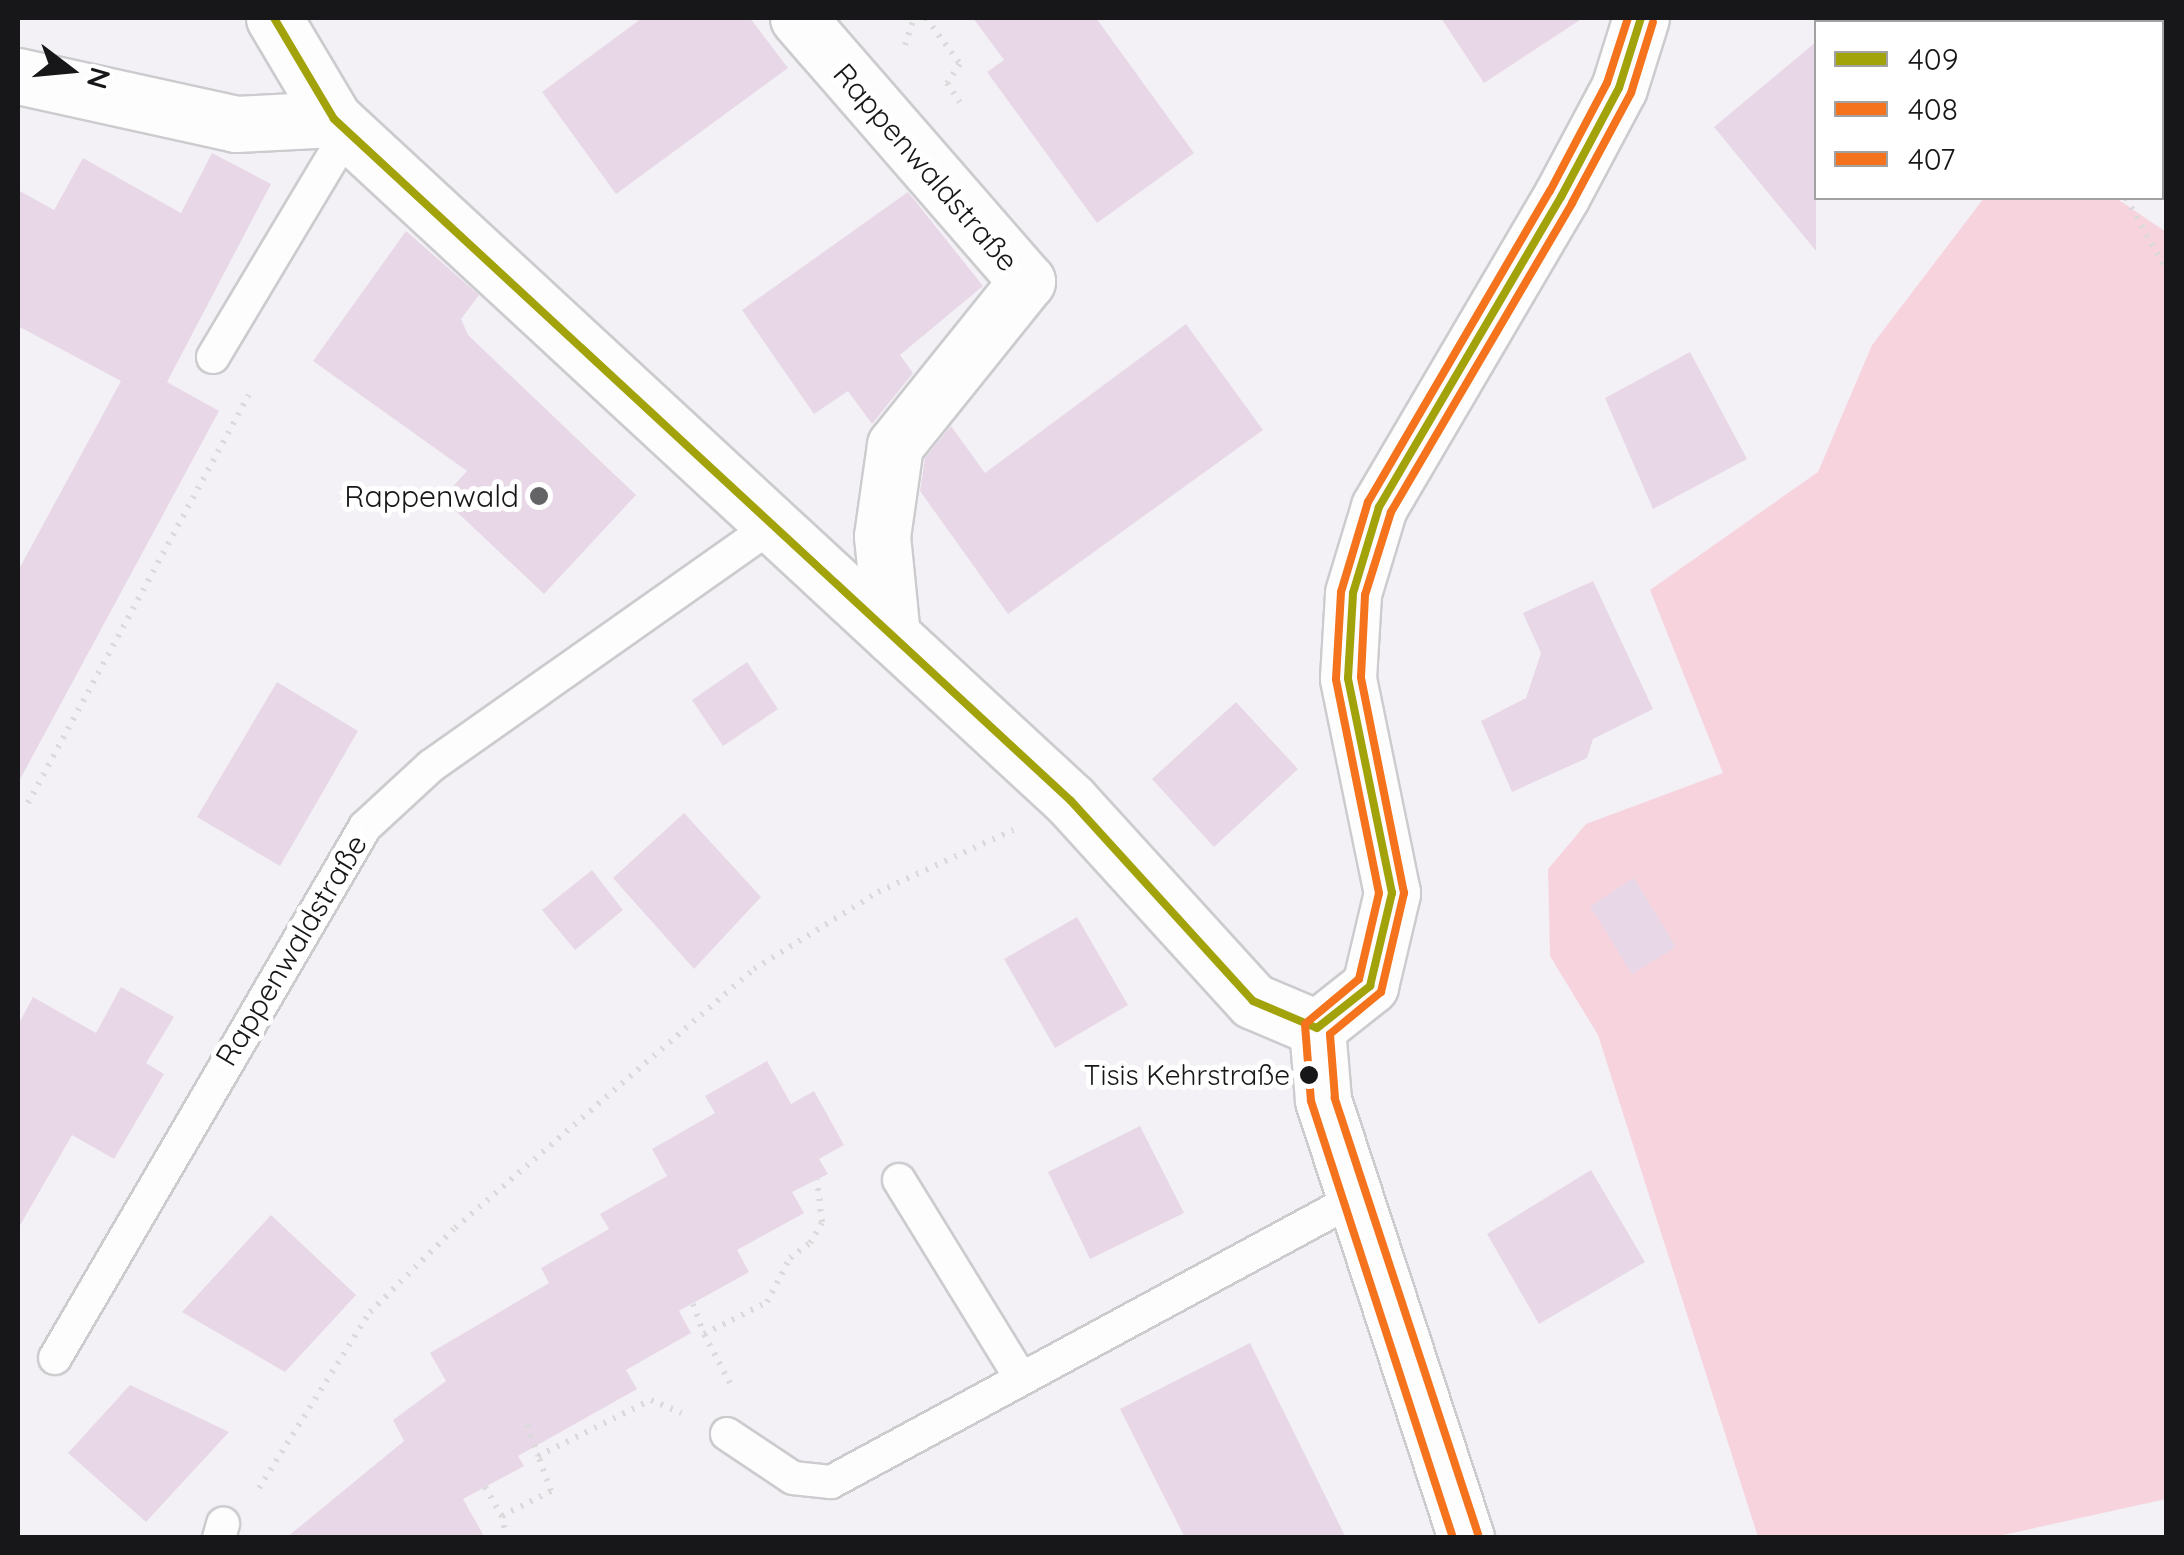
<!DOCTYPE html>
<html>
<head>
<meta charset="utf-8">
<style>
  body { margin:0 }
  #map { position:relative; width:2184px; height:1555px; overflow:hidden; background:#f3f1f6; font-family:Quicksand,sans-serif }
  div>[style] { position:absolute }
  .green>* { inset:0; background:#f7d3de }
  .building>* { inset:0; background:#e8d8e7 }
  .path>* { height:6px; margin-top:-3px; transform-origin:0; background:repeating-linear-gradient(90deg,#dadadb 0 2.5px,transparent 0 10.5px) }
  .roads { filter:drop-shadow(2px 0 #cccbce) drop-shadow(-2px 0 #cccbce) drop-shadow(0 2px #cccbce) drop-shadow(0 -2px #cccbce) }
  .service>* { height:32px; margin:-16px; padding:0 16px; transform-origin:16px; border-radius:16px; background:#fdfdfe }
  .minor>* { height:55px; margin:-27.5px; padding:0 27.5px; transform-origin:27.5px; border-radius:27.5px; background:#fdfdfe }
  .bus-1>* { height:8px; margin:-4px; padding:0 4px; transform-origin:4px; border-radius:4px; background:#a2a20a }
  .bus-2>* { height:8px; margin:-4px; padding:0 4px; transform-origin:4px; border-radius:4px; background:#f4731c }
  .bus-3>* { height:8px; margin:-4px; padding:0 4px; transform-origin:4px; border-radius:4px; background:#f4731c }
  .dots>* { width:28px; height:28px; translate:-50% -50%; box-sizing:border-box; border:5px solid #fff; border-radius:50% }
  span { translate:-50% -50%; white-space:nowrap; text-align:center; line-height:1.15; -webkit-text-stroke:10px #fff; paint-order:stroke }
  .bus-label { font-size:28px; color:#171619 }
  .right { translate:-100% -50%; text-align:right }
  .street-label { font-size:30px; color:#171619 }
  .poi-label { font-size:30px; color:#171619 }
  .frame { position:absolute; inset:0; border:20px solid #171619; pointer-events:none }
  .legend { position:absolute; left:1814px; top:20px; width:350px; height:180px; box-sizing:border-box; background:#fff; border:2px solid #a2a2a3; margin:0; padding:12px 18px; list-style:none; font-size:30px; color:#171619 }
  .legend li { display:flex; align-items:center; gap:20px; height:50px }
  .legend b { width:50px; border:2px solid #a2a2a3 }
  .north { position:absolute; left:20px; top:20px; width:100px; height:100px; -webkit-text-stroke:8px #fff; paint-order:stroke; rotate:106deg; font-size:28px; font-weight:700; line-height:40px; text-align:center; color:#171619 }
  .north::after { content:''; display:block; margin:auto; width:35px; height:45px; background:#171619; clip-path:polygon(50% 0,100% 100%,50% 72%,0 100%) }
</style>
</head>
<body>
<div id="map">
  <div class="green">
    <div style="clip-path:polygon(1984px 198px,2116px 198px,2166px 232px,2166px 1499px,1994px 1537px,1758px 1537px,1598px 1035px,1550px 956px,1548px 869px,1586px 824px,1723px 773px,1650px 590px,1818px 472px,1872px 345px)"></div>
  </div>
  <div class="building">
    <div style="clip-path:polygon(642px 18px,750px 18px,788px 68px,616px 194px,542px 92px)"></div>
    <div style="clip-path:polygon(973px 18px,1096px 18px,1194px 153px,1097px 223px,987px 72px,1004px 60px)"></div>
    <div style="clip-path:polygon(1441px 18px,1583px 18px,1484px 83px)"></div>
    <div style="clip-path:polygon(1816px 42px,1816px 251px,1714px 127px)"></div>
    <div style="clip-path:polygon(212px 153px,271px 184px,167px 382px,219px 411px,18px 783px,18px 571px,121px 381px,18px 326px,18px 190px,54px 210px,83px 158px,181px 213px)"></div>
    <div style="clip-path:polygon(908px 192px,983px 286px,900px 355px,913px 373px,872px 424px,848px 391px,814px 414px,742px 310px)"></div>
    <div style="clip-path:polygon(406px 231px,479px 295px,461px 319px,468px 335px,636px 495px,544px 594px,442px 498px,467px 471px,313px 361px)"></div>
    <div style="clip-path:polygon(1186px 324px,1263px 430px,1008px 614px,920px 491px,925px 458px,951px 426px,985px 473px)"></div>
    <div style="clip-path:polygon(1690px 352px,1747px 459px,1653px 509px,1605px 398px)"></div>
    <div style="clip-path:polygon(1593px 581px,1653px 709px,1593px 739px,1587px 758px,1512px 792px,1481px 721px,1526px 698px,1541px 653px,1523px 613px)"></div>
    <div style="clip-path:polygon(747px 662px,778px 709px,723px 746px,692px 700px)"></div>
    <div style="clip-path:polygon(277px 682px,358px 731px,280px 866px,197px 817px)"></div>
    <div style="clip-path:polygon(1236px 702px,1298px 769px,1214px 847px,1152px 779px)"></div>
    <div style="clip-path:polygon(684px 813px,761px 897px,694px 969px,613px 878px)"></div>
    <div style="clip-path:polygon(592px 870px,623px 910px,575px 950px,542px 910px)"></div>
    <div style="clip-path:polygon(1634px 878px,1676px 947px,1632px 974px,1590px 906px)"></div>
    <div style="clip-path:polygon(1077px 917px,1128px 1005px,1055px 1048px,1004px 959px)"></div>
    <div style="clip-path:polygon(121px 987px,174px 1017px,146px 1063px,164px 1074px,114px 1159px,72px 1135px,18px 1229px,18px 1025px,33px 997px,96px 1033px)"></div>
    <div style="clip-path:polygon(767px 1061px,791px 1104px,814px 1091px,844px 1145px,819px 1159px,828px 1174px,792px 1192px,804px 1213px,737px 1250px,749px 1272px,679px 1311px,691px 1333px,626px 1370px,637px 1389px,518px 1456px,524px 1466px,463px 1499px,485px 1538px,286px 1538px,404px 1441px,393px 1420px,446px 1381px,430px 1353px,549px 1283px,541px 1268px,609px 1229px,600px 1214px,667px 1176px,652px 1149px,715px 1113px,705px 1096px)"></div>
    <div style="clip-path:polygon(1140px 1126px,1184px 1213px,1090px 1259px,1048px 1172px)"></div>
    <div style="clip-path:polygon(1591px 1170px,1645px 1262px,1539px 1324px,1487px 1234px)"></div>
    <div style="clip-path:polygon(271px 1215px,356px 1295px,285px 1372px,182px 1312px)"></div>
    <div style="clip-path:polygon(1250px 1343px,1346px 1538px,1185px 1538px,1120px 1409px)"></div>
    <div style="clip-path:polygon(130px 1385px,229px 1432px,146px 1522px,68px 1453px)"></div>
  </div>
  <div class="path">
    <div style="left:926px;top:18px;width:57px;rotate:53.5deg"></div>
    <div style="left:960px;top:64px;width:23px;rotate:124deg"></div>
    <div style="left:947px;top:83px;width:23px;rotate:56deg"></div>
    <div style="left:1997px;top:18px;width:6px;rotate:45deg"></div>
    <div style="left:905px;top:45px;width:28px;rotate:-72deg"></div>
    <div style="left:2126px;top:198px;width:81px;rotate:60.6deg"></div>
    <div style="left:28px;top:803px;width:464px;rotate:-61.6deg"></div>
    <div style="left:693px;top:1304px;width:32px;rotate:70deg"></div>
    <div style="left:730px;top:1383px;width:55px;rotate:-118deg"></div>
    <div style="left:704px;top:1334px;width:71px;rotate:-26.9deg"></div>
    <div style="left:767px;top:1302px;width:50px;rotate:-62.4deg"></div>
    <div style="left:790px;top:1258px;width:25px;rotate:-37deg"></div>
    <div style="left:810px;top:1243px;width:24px;rotate:-60deg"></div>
    <div style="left:822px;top:1222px;width:43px;rotate:-96.6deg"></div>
    <div style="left:527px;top:1425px;width:33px;rotate:70deg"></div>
    <div style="left:485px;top:1487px;width:34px;rotate:60deg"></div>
    <div style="left:259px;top:1488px;width:208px;rotate:-57.8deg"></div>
    <div style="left:370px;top:1312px;width:120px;rotate:-44.7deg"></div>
    <div style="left:455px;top:1228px;width:396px;rotate:-40.9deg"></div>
    <div style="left:754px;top:969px;width:146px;rotate:-31.8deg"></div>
    <div style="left:878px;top:892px;width:149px;rotate:-24.7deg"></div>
    <div style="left:506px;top:1538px;width:22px;rotate:-100deg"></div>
    <div style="left:502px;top:1516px;width:55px;rotate:-27deg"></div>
    <div style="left:551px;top:1491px;width:37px;rotate:-110deg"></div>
    <div style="left:538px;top:1456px;width:126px;rotate:-26.4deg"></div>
    <div style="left:651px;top:1400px;width:33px;rotate:23deg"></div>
  </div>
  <div class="roads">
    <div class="service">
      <div style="left:213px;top:357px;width:263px;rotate:-59.1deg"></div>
      <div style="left:899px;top:1180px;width:233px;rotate:58.4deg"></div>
      <div style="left:55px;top:1358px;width:615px;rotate:-59.72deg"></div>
      <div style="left:365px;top:827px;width:90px;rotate:-42.7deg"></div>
      <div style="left:431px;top:766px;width:418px;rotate:-35.2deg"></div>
      <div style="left:727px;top:1434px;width:79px;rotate:33.7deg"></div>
      <div style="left:793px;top:1478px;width:38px;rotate:6deg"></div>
      <div style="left:831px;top:1482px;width:597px;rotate:-28.41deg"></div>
      <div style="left:219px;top:1538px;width:15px;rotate:-74deg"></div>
    </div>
    <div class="minor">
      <div style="left:274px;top:18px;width:117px;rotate:59.3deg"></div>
      <div style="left:334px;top:119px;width:1004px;rotate:42.78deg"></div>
      <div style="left:1071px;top:801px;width:270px;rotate:47.7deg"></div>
      <div style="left:1253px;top:1001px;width:69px;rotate:22.9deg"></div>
      <div style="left:1317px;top:1028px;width:68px;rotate:-38.4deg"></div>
      <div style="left:1370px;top:986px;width:96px;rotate:-76.7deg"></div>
      <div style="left:1392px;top:893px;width:219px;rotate:-101.6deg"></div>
      <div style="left:1348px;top:678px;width:85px;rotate:-86.6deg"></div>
      <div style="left:1353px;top:593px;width:90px;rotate:-73.2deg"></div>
      <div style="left:1379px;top:507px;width:359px;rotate:-59.6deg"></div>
      <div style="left:1561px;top:197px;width:123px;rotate:-62deg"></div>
      <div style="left:1619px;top:88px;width:73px;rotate:-72.6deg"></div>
      <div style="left:798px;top:18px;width:349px;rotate:49deg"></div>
      <div style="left:1027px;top:281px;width:211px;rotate:128.8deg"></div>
      <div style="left:895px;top:445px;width:92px;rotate:98.1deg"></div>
      <div style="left:882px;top:536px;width:100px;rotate:84.3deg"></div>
      <div style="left:18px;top:76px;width:223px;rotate:12.4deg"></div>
      <div style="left:236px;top:124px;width:98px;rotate:-2.9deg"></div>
      <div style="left:1317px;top:1028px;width:72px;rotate:85.2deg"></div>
      <div style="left:1323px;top:1100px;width:461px;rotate:71.9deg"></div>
    </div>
  </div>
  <div class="bus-1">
    <div style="left:274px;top:18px;width:117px;rotate:59.3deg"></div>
    <div style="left:334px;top:119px;width:1004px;rotate:42.78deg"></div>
    <div style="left:1071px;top:801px;width:270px;rotate:47.7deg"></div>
    <div style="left:1253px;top:1001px;width:69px;rotate:22.9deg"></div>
    <div style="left:1317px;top:1028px;width:68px;rotate:-38.4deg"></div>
    <div style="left:1370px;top:986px;width:96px;rotate:-76.7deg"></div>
    <div style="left:1392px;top:893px;width:219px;rotate:-101.6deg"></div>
    <div style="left:1348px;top:678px;width:85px;rotate:-86.6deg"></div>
    <div style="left:1353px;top:593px;width:90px;rotate:-73.2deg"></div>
    <div style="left:1379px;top:507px;width:359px;rotate:-59.6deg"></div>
    <div style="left:1561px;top:197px;width:123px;rotate:-62deg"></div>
    <div style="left:1619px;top:88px;width:73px;rotate:-72.6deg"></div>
  </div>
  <div class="bus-2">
    <div style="left:1478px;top:1534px;width:459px;rotate:-108.2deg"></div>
    <div style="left:1335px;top:1098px;width:64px;rotate:-94.5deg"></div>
    <div style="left:1330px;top:1034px;width:66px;rotate:-39.5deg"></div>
    <div style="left:1381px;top:992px;width:102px;rotate:-76.9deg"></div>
    <div style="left:1404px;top:893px;width:220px;rotate:-101.3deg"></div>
    <div style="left:1361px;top:677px;width:82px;rotate:-87.2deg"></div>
    <div style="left:1365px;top:595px;width:87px;rotate:-72.6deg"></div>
    <div style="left:1391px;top:512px;width:358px;rotate:-59.6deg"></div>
    <div style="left:1572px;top:203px;width:125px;rotate:-61.8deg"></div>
    <div style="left:1631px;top:93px;width:74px;rotate:-72.8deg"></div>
  </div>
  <div class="bus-3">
    <div style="left:1453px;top:1538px;width:459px;rotate:-108deg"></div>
    <div style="left:1311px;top:1101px;width:77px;rotate:-94.5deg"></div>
    <div style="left:1305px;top:1024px;width:70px;rotate:-39.8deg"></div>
    <div style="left:1359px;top:979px;width:88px;rotate:-76.9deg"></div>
    <div style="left:1379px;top:893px;width:218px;rotate:-101.4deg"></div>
    <div style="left:1336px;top:679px;width:87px;rotate:-86.7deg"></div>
    <div style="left:1341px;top:592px;width:94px;rotate:-73.3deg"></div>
    <div style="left:1368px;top:502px;width:360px;rotate:-59.7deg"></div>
    <div style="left:1550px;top:191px;width:122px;rotate:-62.2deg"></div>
    <div style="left:1607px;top:83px;width:68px;rotate:-72.1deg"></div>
  </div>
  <div class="dots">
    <div style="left:539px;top:496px;background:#646366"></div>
    <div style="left:1309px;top:1075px;background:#171619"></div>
  </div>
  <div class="bus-label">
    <span class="right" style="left:1290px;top:1075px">Tisis Kehrstraße</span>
  </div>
  <div class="street-label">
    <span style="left:926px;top:167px;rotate:49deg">Rappenwaldstraße</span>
    <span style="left:291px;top:950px;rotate:-59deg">Rappenwaldstraße</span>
  </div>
  <div class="poi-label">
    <span class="right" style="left:519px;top:496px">Rappenwald</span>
  </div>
  <div class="frame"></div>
  <ul class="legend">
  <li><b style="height:12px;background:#a2a20a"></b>409</li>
  <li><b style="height:12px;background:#f4731c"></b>408</li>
  <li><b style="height:12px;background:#f4731c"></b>407</li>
  </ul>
  <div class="north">N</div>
</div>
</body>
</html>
